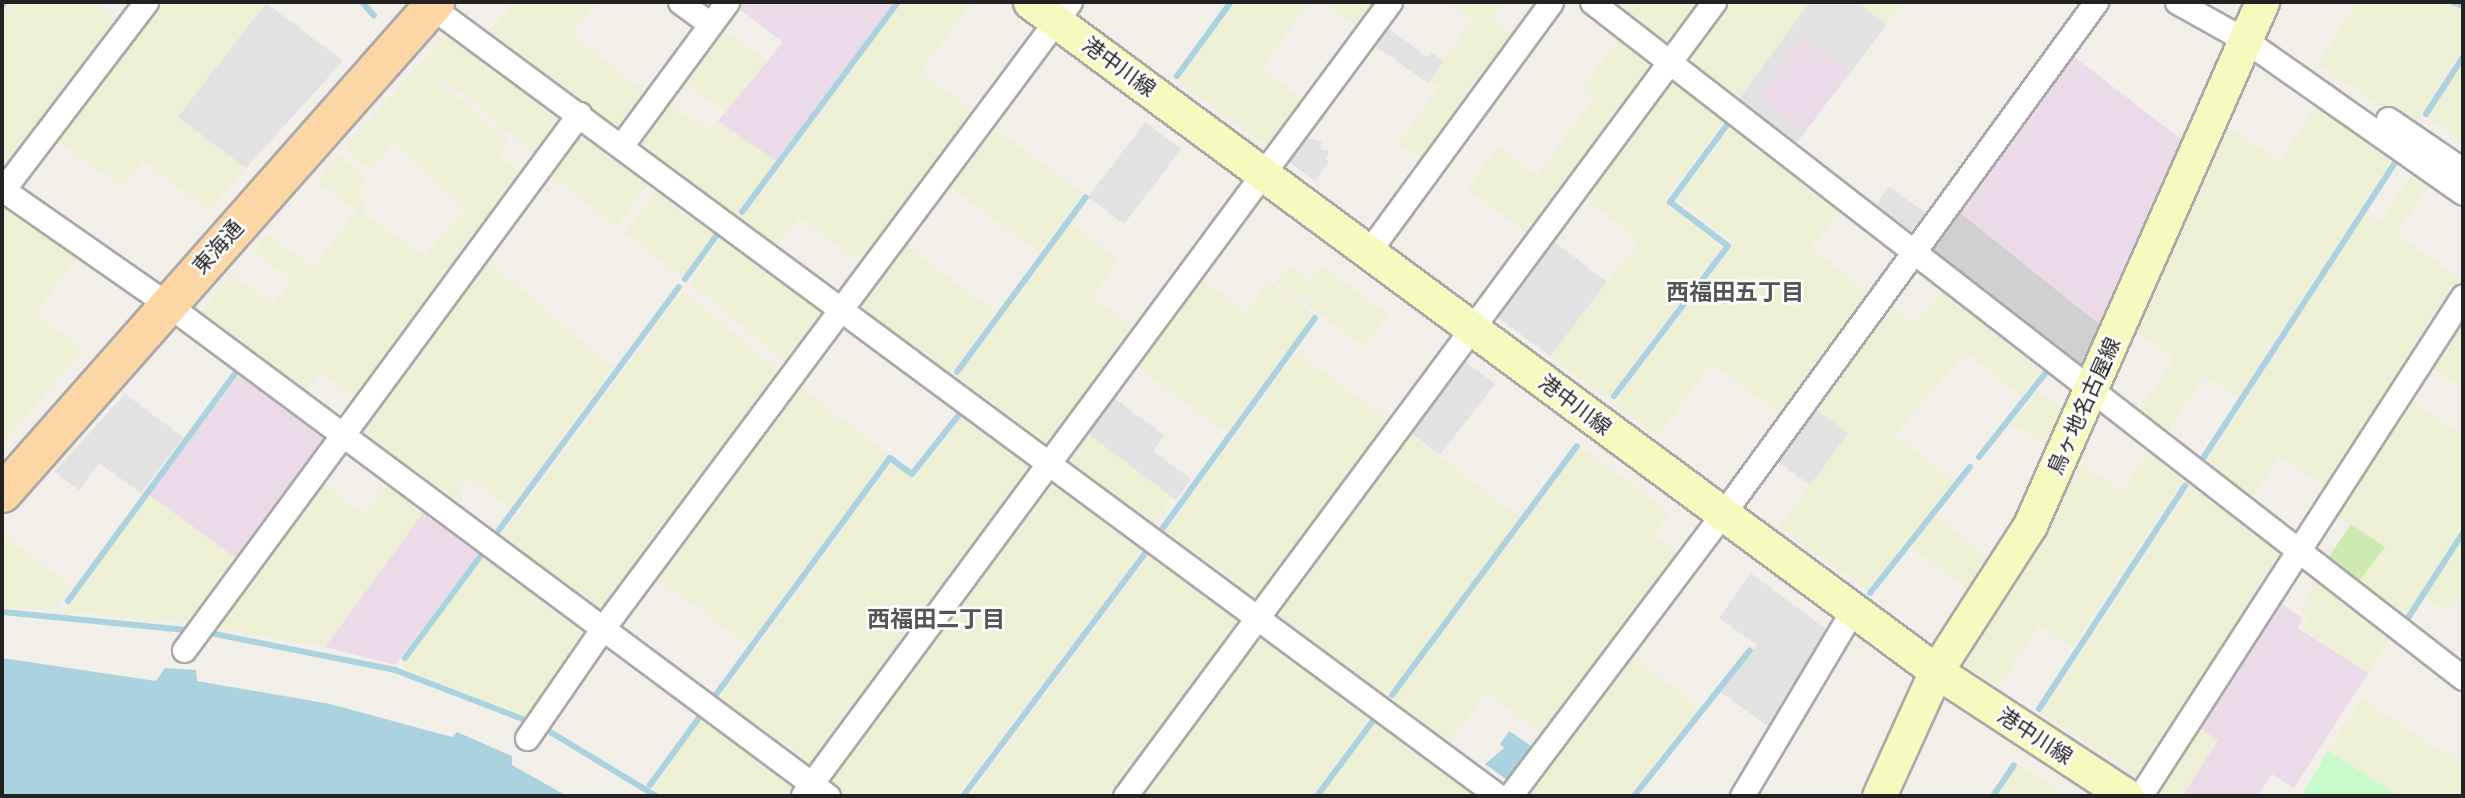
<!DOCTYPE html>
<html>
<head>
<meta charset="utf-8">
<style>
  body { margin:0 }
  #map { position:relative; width:2465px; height:798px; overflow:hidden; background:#f2efe9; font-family:"Nunito Sans","Noto Sans JP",sans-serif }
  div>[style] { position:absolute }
  .industrial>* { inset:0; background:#ebdbe8 }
  .religious>* { inset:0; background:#d0d0d0 }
  .farmland>* { inset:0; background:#eef0d5 }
  .grass>* { inset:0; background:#cdebb0 }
  .park>* { inset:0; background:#c8facc }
  .parking>* { inset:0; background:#e2e2e2 }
  .water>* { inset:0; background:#aad3df }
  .stream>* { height:6px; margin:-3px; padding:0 3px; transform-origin:3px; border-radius:3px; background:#aad3df }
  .roads { filter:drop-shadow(2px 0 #a9a9a9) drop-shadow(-2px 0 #a9a9a9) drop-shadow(0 2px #a9a9a9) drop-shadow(0 -2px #a9a9a9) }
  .minor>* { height:23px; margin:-11.5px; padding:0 11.5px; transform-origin:11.5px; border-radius:11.5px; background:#fff }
  .secondary>* { height:33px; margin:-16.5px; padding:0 16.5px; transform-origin:16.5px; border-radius:16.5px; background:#f7fabf }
  .primary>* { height:37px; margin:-18.5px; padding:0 18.5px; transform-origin:18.5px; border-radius:18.5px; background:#fcd6a4 }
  span { translate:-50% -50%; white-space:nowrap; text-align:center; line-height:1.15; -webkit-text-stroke:5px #fff; paint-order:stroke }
  .street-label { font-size:21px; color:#222 }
  .neighbourhood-label { font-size:23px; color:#555; font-weight:700 }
  .frame { position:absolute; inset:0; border:4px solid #222; pointer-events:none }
</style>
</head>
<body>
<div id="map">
  <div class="industrial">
    <div style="clip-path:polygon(736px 2px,894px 2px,776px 161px,718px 121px,783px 42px,734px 5px)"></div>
    <div style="clip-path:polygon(1810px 2px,1857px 2px,1886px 25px,1792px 149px,1735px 105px)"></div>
    <div style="clip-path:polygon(2069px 53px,2190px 146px,2109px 332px,1954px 208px)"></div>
    <div style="clip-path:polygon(241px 372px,328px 436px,239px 560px,149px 495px)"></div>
    <div style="clip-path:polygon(425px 510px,480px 551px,395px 665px,325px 647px)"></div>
    <div style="clip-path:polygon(2275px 600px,2303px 618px,2298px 628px,2368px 673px,2294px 788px,2272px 774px,2257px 796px,2182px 796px,2218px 740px,2195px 725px)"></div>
  </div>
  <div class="religious">
    <div style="clip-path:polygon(1954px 208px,2109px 332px,2083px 375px,1923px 250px)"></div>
  </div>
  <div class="farmland">
    <div style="clip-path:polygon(12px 2px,93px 2px,121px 23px,2px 177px,2px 13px)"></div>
    <div style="clip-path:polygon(154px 2px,267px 2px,178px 117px,246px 168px,209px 210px,144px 161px,123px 188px,52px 137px)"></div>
    <div style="clip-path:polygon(516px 2px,597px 2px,571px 34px,648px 94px,621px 130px,488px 32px)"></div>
    <div style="clip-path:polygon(902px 2px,972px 2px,920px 71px,976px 113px,864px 265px,799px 217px,777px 246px,741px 220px)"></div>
    <div style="clip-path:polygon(1236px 2px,1310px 2px,1261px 68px,1308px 103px,1273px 151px,1178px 80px)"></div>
    <div style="clip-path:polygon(1324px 2px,1382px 2px,1362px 30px)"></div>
    <div style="clip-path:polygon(1449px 2px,1507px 2px,1492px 18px,1514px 35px,1423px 159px,1398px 143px,1439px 87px,1429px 81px,1472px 19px)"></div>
    <div style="clip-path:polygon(1632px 2px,1702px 2px,1666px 51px,1621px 16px)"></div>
    <div style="clip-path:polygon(1725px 2px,1810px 2px,1735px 105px,1680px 62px)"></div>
    <div style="clip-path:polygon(1857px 2px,1903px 2px,1886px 25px)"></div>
    <div style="clip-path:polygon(2356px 2px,2444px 2px,2463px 9px,2463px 49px,2412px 127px,2318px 65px)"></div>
    <div style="clip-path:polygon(719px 26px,768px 61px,725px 112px,680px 79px)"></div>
    <div style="clip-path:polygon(448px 33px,563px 114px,564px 120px,537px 156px,442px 77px,439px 82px,508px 140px,498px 155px,523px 175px,357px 399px,321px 372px,303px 395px,197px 316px,232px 275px,273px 305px,292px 280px,253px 251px,268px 234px,313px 268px,356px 210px,316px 182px,337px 155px,366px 176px,360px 193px,366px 215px,425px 255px,465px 209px,393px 143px,371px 169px,344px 148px)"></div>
    <div style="clip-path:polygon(1619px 38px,1656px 67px,1531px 236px,1468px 189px,1498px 147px,1537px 176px,1594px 98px,1582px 87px)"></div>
    <div style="clip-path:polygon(2463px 62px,2463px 141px,2427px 117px)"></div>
    <div style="clip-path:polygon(1667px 77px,1724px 121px,1663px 202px,1722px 247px,1607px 399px,1550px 356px,1639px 241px,1581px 195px)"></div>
    <div style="clip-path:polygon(2320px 99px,2398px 150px,2238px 397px,2205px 376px,2163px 438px,2136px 417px,2175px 357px,2130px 328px,2220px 121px,2280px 161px)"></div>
    <div style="clip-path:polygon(663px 101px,708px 131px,718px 121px,776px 161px,735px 216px,633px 139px)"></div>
    <div style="clip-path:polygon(989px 124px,1083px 193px,1039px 252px,945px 183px)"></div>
    <div style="clip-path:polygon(1732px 127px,1840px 211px,1811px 247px,1872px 296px,1783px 416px,1712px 364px,1658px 436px,1614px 403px,1735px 243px,1677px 199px)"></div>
    <div style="clip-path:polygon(581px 129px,650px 181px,617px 227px,546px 171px)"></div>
    <div style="clip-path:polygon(2414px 169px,2431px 180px,2396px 235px,2463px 279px,2463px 287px,2329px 488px,2280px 457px,2248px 504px,2202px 469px,2365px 214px,2380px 223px)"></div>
    <div style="clip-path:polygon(659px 187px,717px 230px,682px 277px,625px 233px)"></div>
    <div style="clip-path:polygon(5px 202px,79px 253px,35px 314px,84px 349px,2px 444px,2px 204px)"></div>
    <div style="clip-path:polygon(1071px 223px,1118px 260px,1091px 297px,1141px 331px,1052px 448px,957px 378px)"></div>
    <div style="clip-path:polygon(724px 235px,828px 313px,789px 365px,690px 283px)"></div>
    <div style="clip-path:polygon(899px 241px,996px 312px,951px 374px,855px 304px)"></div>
    <div style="clip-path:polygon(483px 257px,613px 368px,511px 508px,470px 478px,451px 504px,353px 435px)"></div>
    <div style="clip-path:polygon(1289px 265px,1310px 281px,1322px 265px,1388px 315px,1364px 347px,1277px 282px)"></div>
    <div style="clip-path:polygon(1198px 276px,1246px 312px,1268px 280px,1313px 315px,1227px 433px,1132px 363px)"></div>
    <div style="clip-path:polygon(683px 291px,783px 374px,604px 616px,498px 540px)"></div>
    <div style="clip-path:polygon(1942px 292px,2042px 371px,2021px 396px,1966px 352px,1895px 434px,1953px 482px,1867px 590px,1779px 527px,1848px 433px,1811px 406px,1885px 302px,1912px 323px)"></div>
    <div style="clip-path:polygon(2463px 308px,2463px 388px,2427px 364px)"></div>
    <div style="clip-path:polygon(1297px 352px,1391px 422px,1258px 601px,1164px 533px)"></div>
    <div style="clip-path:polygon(796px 384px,888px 454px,748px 645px,654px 576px)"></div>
    <div style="clip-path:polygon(2038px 394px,2074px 412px,2056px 450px,2012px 425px)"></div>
    <div style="clip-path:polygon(2404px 397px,2463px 436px,2463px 528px,2403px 620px,2356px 585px,2384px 547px,2332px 511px)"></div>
    <div style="clip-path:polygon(965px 412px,1035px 464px,809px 769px,717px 701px,892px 463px,914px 479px)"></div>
    <div style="clip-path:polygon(1083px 430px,1173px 497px,1152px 524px,1063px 459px)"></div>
    <div style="clip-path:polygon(1406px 432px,1520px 517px,1386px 697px,1271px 609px)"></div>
    <div style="clip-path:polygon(1581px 447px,1669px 512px,1653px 535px,1679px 554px,1544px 735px,1487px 693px,1448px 744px,1391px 701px)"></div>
    <div style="clip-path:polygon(2148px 452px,2183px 480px,2072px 647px,2039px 626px,2000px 687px,1957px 660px,2073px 459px,2122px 491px)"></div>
    <div style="clip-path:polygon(1055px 477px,1147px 546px,957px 796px,845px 796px,826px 782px,1047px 480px)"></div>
    <div style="clip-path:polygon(318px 480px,364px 514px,389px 483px,425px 510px,325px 647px,210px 627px)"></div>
    <div style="clip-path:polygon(2191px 486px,2286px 558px,2142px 779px,2042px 713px)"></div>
    <div style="clip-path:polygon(149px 495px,239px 560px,192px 624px,64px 611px)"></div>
    <div style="clip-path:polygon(1936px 516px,1999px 566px,1977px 597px,1911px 547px)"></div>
    <div style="clip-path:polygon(7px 538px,72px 586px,54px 610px,2px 607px,2px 544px)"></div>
    <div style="clip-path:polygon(2463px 539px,2463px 595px,2447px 612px,2425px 597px)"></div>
    <div style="clip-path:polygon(1153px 550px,1246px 620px,1115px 796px,969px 796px)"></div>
    <div style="clip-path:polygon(485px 555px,590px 633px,530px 718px,401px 668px)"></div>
    <div style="clip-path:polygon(2317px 582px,2391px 637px,2368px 673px,2302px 628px,2309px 617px,2300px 610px)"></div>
    <div style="clip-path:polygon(1262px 630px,1373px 713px,1312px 796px,1135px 796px)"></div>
    <div style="clip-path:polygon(1626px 651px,1699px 708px,1628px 796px,1519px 796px)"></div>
    <div style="clip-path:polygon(2361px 699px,2463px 765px,2463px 796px,2399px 796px,2328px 751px)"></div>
    <div style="clip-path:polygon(703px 716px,795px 782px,793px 796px,662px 796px,653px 789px)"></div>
    <div style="clip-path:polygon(1379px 717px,1486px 796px,1321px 796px)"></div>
    <div style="clip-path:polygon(2195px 725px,2218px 740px,2182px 796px,2169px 796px,2155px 787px)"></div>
    <div style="clip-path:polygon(2017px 764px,2069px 796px,1996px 796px)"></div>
  </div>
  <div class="grass">
    <div style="clip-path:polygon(2351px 524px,2385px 547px,2356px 585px,2326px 561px)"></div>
  </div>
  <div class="park">
    <div style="clip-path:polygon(2328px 751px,2399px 796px,2301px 796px)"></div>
  </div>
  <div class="parking">
    <div style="clip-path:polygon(1810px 2px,1857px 2px,1886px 25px,1850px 73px,1803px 38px,1758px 96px,1805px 132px,1792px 149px,1735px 105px)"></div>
    <div style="clip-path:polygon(266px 3px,343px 61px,246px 168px,178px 117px)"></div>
    <div style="clip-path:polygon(1385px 26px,1427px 57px,1431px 52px,1443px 61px,1428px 83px,1372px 44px)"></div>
    <div style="clip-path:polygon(1145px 122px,1181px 149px,1124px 224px,1088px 197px)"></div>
    <div style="clip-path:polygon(1303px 137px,1322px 142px,1320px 149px,1330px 152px,1325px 158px,1329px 162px,1315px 181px,1286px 160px)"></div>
    <div style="clip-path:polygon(1889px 187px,1932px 217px,1913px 244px,1872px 211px)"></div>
    <div style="clip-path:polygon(1548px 237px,1607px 282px,1550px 356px,1492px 313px)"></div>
    <div style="clip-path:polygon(1461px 358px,1495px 384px,1440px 455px,1407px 430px)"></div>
    <div style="clip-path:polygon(125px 394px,183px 437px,141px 493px,99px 463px,79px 490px,54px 472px)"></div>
    <div style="clip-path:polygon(1110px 395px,1164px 435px,1153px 451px,1191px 479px,1176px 500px,1083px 430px)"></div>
    <div style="clip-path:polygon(1811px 406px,1848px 433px,1810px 485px,1773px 458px)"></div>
    <div style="clip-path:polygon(1751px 573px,1830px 632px,1775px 731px,1720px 692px,1757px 645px,1719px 618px)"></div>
  </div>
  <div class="water">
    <div style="clip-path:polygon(2px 658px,156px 681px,165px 668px,196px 670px,197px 681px,330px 704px,452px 737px,457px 732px,512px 756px,512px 765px,567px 796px,2px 796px)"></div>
    <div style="clip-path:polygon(1509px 731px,1531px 746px,1507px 780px,1485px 764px,1504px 748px,1500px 744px)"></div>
  </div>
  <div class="stream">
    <div style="left:362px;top:2px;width:18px;rotate:49deg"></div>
    <div style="left:2453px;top:2px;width:11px;rotate:22deg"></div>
    <div style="left:2px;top:6px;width:5px;rotate:-53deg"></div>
    <div style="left:1177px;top:76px;width:92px;rotate:-53.9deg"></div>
    <div style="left:2426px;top:114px;width:68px;rotate:-57deg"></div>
    <div style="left:742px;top:212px;width:262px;rotate:-53.4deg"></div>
    <div style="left:685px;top:279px;width:54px;rotate:-54deg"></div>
    <div style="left:1956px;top:299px;width:116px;rotate:37.7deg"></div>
    <div style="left:2048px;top:370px;width:111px;rotate:128.4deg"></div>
    <div style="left:2048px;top:370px;width:37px;rotate:38deg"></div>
    <div style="left:957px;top:372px;width:217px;rotate:-53.6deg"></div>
    <div style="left:1614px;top:396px;width:188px;rotate:-52.8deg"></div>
    <div style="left:1728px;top:246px;width:73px;rotate:-142.8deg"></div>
    <div style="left:1670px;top:202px;width:96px;rotate:-53.5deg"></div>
    <div style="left:2101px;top:411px;width:95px;rotate:37.7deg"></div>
    <div style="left:2200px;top:463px;width:364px;rotate:-57deg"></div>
    <div style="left:2248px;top:525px;width:47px;rotate:38.1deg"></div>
    <div style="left:1160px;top:532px;width:264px;rotate:-54.1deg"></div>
    <div style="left:496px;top:534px;width:307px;rotate:-53.5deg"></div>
    <div style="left:1870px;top:593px;width:161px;rotate:-51.6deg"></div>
    <div style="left:68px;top:601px;width:284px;rotate:-53.7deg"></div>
    <div style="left:2px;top:612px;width:185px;rotate:5.6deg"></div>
    <div style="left:2406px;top:621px;width:105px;rotate:-57.1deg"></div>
    <div style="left:205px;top:632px;width:194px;rotate:11.3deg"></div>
    <div style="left:395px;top:670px;width:139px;rotate:21deg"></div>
    <div style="left:405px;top:658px;width:129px;rotate:-53.5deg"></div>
    <div style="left:1392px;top:695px;width:310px;rotate:-53.4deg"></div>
    <div style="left:715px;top:696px;width:295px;rotate:-53.7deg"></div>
    <div style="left:890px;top:458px;width:27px;rotate:36deg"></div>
    <div style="left:912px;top:474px;width:80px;rotate:-51.6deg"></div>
    <div style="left:2039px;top:709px;width:267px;rotate:-56.8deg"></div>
    <div style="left:542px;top:727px;width:133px;rotate:31.2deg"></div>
    <div style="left:650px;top:785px;width:87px;rotate:-53.9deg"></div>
    <div style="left:963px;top:796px;width:306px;rotate:-53.1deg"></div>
    <div style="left:1317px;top:796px;width:97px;rotate:-53.4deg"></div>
    <div style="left:1634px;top:796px;width:186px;rotate:-51.5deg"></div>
    <div style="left:1993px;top:796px;width:37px;rotate:-56deg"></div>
  </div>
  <div class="roads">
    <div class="minor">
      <div style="left:425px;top:2px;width:1335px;rotate:36.5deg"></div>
      <div style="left:680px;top:2px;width:37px;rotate:36deg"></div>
      <div style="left:1592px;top:2px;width:1103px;rotate:37.82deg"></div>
      <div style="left:2177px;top:2px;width:78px;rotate:29.2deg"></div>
      <div style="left:2245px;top:40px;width:266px;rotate:35.1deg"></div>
      <div style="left:2388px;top:119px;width:91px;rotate:34.2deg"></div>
      <div style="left:621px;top:146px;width:179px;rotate:-53.6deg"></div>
      <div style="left:2px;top:189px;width:201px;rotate:34.9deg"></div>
      <div style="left:167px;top:304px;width:824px;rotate:36.66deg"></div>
      <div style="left:2px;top:191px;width:238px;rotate:-52.7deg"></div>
      <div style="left:1369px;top:251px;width:308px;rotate:-53.8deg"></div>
      <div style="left:184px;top:650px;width:666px;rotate:-53.61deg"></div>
      <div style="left:527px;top:738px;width:134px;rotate:-55.4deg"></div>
      <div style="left:603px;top:628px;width:781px;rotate:-53.28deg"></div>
      <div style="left:803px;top:795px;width:987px;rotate:-53.49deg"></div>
      <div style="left:1125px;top:796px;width:989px;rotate:-53.43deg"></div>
      <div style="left:1510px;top:796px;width:352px;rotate:-53deg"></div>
      <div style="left:1722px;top:515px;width:635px;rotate:-53.91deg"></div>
      <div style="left:1742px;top:796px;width:217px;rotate:-59.2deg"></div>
      <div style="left:2140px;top:796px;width:595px;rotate:-57.14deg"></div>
    </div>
    <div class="secondary">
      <div style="left:1030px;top:2px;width:1126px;rotate:36.44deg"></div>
      <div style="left:1936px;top:671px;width:228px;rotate:33.2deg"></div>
      <div style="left:1879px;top:796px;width:137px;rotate:-65.5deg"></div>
      <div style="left:1936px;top:671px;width:174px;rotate:-57.2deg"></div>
      <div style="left:2030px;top:525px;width:572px;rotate:-66.08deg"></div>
    </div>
    <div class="primary">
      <div style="left:2px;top:493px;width:655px;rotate:-48.59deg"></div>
    </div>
  </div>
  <div class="street-label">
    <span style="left:1119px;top:67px;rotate:36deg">港中川線</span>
    <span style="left:218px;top:247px;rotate:-48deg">東海通</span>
    <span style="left:1575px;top:405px;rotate:37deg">港中川線</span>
    <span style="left:2084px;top:406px;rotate:-66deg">鳥ヶ地名古屋線</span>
    <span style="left:2035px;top:736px;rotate:33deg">港中川線</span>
  </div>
  <div class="neighbourhood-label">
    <span style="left:1735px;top:293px">西福田五丁目</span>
    <span style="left:936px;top:620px">西福田二丁目</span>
  </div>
  <div class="frame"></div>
</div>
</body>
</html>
